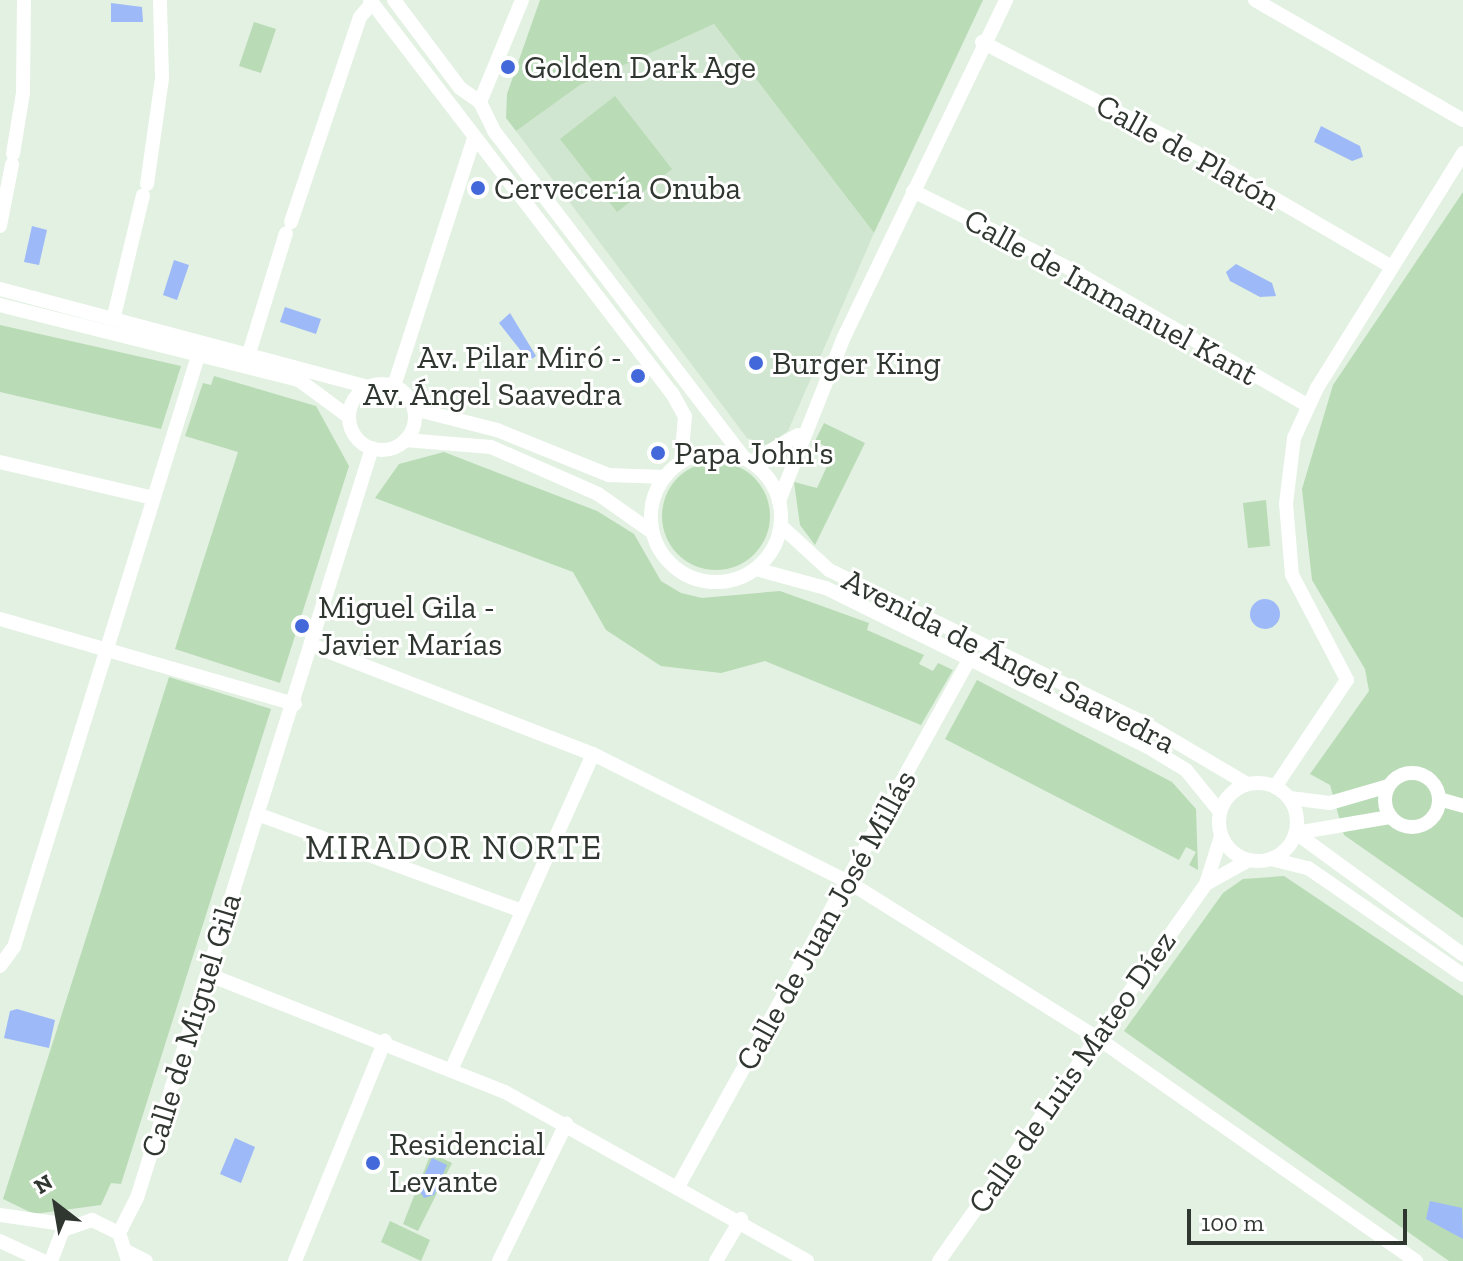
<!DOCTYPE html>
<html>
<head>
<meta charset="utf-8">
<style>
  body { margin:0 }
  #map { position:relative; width:1463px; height:1261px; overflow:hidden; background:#e2f1e1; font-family:"Zilla Slab",serif }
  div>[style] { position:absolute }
  .built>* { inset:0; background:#d1e6d0 }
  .green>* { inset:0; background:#b9dbb6 }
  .round { border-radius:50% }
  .water>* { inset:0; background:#9eb9f8 }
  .minor>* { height:14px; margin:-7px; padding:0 7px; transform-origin:7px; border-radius:7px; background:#fff }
  .minor>.ring { margin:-7px; padding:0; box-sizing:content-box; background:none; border:14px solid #fff; border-radius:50% }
  .dots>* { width:22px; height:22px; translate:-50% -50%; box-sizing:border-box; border:4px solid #fff; border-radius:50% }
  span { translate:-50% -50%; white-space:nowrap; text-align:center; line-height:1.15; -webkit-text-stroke:6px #fff; paint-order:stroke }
  .poi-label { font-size:32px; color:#303630 }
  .left { translate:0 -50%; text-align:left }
  .right { translate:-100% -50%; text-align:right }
  .street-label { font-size:32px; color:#303630 }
  .neighbourhood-label { font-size:34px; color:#303630; letter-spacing:2px }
  .north { position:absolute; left:16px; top:1165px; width:80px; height:80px; -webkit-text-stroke:6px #fff; paint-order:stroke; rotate:329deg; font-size:22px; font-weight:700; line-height:32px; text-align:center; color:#303630 }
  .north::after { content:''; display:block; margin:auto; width:28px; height:36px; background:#303630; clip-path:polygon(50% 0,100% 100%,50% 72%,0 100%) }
  .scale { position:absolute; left:1187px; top:1209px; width:220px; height:36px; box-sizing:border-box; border:4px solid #303630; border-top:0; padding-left:10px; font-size:24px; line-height:28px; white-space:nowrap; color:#303630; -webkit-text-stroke:6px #fff; paint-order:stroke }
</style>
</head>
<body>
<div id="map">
  <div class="built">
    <div style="clip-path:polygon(714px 24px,874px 233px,788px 431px,767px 445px,747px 438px,516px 131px,580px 85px)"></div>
  </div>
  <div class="green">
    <div style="clip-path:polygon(540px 0,983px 0,874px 233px,714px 24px,580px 85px,516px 131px,506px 118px,507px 94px)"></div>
    <div style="clip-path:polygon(254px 22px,276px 29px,261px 73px,239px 66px)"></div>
    <div style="clip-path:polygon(615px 96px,672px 169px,617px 212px,560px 139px)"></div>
    <div style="clip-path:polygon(1463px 192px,1463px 918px,1344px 835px,1330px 785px,1310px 774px,1369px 691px,1365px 669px,1312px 580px,1302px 489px,1333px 385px)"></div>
    <div style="clip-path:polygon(0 325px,181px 366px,161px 429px,0 392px)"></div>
    <div style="clip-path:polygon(214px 376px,316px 406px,349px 466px,280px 683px,175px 649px,238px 452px,185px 436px,203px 383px,211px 385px)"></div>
    <div style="clip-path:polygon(824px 423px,865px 443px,815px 545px,800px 525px,794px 482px,817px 488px,834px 451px,815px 441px)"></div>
    <div style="clip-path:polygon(444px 452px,597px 511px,634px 534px,661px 581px,681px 593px,702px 598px,780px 591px,869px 623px,867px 630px,924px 655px,919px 664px,933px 671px,938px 663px,953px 670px,921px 725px,765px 661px,721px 673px,661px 666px,606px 630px,573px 572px,375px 498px,399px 464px)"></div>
    <div class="round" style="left:662px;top:462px;width:108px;height:108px"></div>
    <div style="clip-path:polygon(1266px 500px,1270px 546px,1248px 548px,1243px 503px)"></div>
    <div style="clip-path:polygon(169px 677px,271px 709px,121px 1184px,111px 1183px,101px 1205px,34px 1214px,3px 1199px)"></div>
    <div style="clip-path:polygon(977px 680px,1172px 782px,1196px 809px,1198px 870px,1189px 865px,1196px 852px,1186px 847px,1179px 860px,945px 739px)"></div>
    <div style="clip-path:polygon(1284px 876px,1463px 996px,1463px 1261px,1449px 1261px,1124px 1031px,1223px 893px,1243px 879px)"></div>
    <div style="clip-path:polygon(431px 1153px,452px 1163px,418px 1231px,403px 1224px)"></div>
    <div style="clip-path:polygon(390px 1221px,430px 1240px,421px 1261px,381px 1242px)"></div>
  </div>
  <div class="water">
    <div style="clip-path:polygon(111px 3px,142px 7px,143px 22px,111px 22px)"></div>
    <div style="clip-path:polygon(1321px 126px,1360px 146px,1363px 157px,1352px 161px,1314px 142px)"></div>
    <div style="clip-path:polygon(32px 226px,47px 230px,39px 265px,24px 262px)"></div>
    <div style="clip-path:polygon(174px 260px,189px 265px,177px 300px,163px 295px)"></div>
    <div style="clip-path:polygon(1236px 264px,1272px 283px,1276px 296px,1260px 297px,1230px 281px,1226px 272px)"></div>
    <div style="clip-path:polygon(285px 307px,321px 319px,316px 334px,280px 322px)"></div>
    <div style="clip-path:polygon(510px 313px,536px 356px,529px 361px,499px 323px)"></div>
    <div class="round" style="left:1250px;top:599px;width:30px;height:30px"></div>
    <div style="clip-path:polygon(17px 1009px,55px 1020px,49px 1048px,4px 1038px,10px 1011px)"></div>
    <div style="clip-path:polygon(235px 1138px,255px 1147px,241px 1183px,220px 1174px)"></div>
    <div style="clip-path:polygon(432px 1158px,447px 1165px,434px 1195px,424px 1198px,418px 1189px)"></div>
    <div style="clip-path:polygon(1430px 1201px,1462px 1208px,1463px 1239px,1426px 1219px)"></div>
  </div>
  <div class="minor">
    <div style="left:370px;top:0;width:496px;rotate:52.5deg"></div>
    <div style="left:672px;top:393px;width:26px;rotate:61deg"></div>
    <div style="left:685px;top:416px;width:46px;rotate:95deg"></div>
    <div style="left:394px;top:0;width:110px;rotate:53.1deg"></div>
    <div style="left:460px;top:88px;width:24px;rotate:35deg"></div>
    <div style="left:480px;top:102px;width:32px;rotate:64deg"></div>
    <div style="left:494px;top:131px;width:412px;rotate:52.6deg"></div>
    <div style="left:1255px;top:0;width:240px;rotate:30deg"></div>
    <div style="left:982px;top:42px;width:240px;rotate:27.3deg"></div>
    <div style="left:1195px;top:152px;width:228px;rotate:30.3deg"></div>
    <div style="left:480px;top:102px;width:110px;rotate:-67.6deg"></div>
    <div style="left:13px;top:154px;width:62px;rotate:-80.7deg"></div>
    <div style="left:23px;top:93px;width:93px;rotate:-89.4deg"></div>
    <div style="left:147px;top:184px;width:107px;rotate:-81.9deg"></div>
    <div style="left:162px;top:78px;width:78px;rotate:-91.5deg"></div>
    <div style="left:913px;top:191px;width:180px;rotate:26.4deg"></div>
    <div style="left:1074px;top:271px;width:269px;rotate:29.9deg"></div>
    <div style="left:291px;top:222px;width:216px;rotate:-71.4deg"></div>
    <div style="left:360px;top:17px;width:18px;rotate:-49deg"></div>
    <div style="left:0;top:226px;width:63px;rotate:-79deg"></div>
    <div style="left:0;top:289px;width:381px;rotate:14.9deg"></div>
    <div style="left:0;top:305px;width:308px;rotate:14.1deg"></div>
    <div style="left:299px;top:380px;width:62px;rotate:36.5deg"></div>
    <div style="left:114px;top:316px;width:124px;rotate:-76.5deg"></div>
    <div style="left:250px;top:350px;width:122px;rotate:-72.9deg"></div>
    <div class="ring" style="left:349px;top:384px;width:52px;height:52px"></div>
    <div style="left:394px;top:386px;width:257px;rotate:-72.1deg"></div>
    <div style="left:414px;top:409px;width:86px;rotate:14.2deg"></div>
    <div style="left:497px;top:430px;width:121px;rotate:21.9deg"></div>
    <div style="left:609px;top:475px;width:55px;rotate:2.1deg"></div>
    <div style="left:405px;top:440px;width:86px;rotate:4.7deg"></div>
    <div style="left:491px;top:447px;width:117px;rotate:23.7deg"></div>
    <div style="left:598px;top:494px;width:66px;rotate:35.1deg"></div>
    <div class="ring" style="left:651px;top:452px;width:116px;height:116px"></div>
    <div style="left:0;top:462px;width:157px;rotate:13.2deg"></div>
    <div style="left:751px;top:462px;width:54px;rotate:-29.9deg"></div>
    <div style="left:779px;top:501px;width:176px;rotate:-68.4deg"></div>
    <div style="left:844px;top:337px;width:374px;rotate:-64.3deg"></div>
    <div style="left:781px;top:526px;width:65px;rotate:42.5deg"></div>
    <div style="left:829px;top:570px;width:350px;rotate:25.9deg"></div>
    <div style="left:1144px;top:723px;width:120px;rotate:30.6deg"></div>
    <div style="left:756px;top:569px;width:73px;rotate:15.2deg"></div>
    <div style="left:826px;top:588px;width:359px;rotate:26.3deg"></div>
    <div style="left:1148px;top:747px;width:44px;rotate:31.2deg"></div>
    <div style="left:1186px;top:770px;width:54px;rotate:51deg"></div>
    <div style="left:0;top:619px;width:307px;rotate:16.1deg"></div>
    <div style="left:314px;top:646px;width:299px;rotate:21.2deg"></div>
    <div style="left:593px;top:754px;width:284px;rotate:26.6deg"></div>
    <div style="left:847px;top:881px;width:294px;rotate:32.1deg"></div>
    <div style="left:1096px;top:1037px;width:391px;rotate:35deg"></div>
    <div class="ring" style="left:1385px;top:773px;width:40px;height:40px"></div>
    <div class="ring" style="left:1219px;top:783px;width:64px;height:64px"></div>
    <div style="left:1275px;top:787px;width:129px;rotate:-56.1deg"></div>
    <div style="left:1347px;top:680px;width:119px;rotate:-117.6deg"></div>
    <div style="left:1292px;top:575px;width:71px;rotate:-94.8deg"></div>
    <div style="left:1286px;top:504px;width:66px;rotate:-83.1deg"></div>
    <div style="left:1294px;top:438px;width:55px;rotate:-65.3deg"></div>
    <div style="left:1317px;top:388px;width:277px;rotate:-58.1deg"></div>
    <div style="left:1290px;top:798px;width:40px;rotate:7.1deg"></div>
    <div style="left:1330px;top:803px;width:60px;rotate:-16.3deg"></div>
    <div style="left:1439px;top:799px;width:25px;rotate:16deg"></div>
    <div style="left:257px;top:814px;width:282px;rotate:20.1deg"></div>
    <div style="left:1296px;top:833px;width:207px;rotate:36.1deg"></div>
    <div style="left:1296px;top:833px;width:95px;rotate:-9.7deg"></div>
    <div style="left:1271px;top:859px;width:38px;rotate:14deg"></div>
    <div style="left:1308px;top:868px;width:188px;rotate:34.6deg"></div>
    <div style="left:1206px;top:884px;width:49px;rotate:-29.2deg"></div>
    <div style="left:0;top:966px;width:24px;rotate:-54deg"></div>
    <div style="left:14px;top:947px;width:622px;rotate:-72.7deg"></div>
    <div style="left:207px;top:974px;width:321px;rotate:21.6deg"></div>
    <div style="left:505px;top:1092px;width:346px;rotate:29.2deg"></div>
    <div style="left:452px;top:1068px;width:344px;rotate:-65.8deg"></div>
    <div style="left:680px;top:1183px;width:602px;rotate:-61.09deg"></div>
    <div style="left:0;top:1215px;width:70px;rotate:8.2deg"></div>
    <div style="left:119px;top:1233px;width:39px;rotate:-63deg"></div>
    <div style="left:137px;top:1198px;width:786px;rotate:-72.6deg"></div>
    <div style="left:0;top:1241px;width:47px;rotate:24.9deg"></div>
    <div style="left:128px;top:1252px;width:20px;rotate:27deg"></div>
    <div style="left:51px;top:1261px;width:33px;rotate:-69deg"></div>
    <div style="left:63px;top:1230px;width:31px;rotate:-19deg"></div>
    <div style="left:92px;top:1220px;width:30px;rotate:26deg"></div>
    <div style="left:119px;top:1233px;width:29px;rotate:72deg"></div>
    <div style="left:295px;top:1261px;width:238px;rotate:-67.8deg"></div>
    <div style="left:499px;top:1261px;width:153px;rotate:-63.9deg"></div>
    <div style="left:716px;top:1261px;width:49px;rotate:-59.2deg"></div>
    <div style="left:939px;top:1261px;width:462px;rotate:-54.7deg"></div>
    <div style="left:1206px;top:884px;width:50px;rotate:-72.6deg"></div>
  </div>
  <div class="dots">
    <div style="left:508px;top:67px;background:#4368da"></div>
    <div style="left:478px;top:188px;background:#4368da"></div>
    <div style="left:756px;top:363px;background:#4368da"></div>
    <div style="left:638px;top:376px;background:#4368da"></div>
    <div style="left:658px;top:453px;background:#4368da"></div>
    <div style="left:302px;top:626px;background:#4368da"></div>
    <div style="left:373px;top:1163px;background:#4368da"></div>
  </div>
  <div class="poi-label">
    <span class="left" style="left:524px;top:67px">Golden Dark Age</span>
    <span class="left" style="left:494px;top:188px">Cervecería Onuba</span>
    <span class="right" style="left:622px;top:376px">Av. Pilar Miró -<br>Av. Ángel Saavedra</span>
    <span class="left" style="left:772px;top:363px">Burger King</span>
    <span class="left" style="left:674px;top:453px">Papa John's</span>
    <span class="left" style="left:318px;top:626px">Miguel Gila -<br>Javier Marías</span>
    <span class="left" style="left:389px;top:1163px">Residencial<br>Levante</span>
  </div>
  <div class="street-label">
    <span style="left:1188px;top:152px;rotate:29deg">Calle de Platón</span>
    <span style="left:1111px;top:297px;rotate:29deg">Calle de Immanuel Kant</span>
    <span style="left:1009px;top:661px;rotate:27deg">Avenida de Ángel Saavedra</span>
    <span style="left:826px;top:920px;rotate:-61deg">Calle de Juan José Millás</span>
    <span style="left:191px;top:1025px;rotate:-73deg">Calle de Miguel Gila</span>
    <span style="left:1072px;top:1072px;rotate:-55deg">Calle de Luis Mateo Díez</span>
  </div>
  <div class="neighbourhood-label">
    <span style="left:454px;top:848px">MIRADOR NORTE</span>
  </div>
  <div class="north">N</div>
  <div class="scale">100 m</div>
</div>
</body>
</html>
